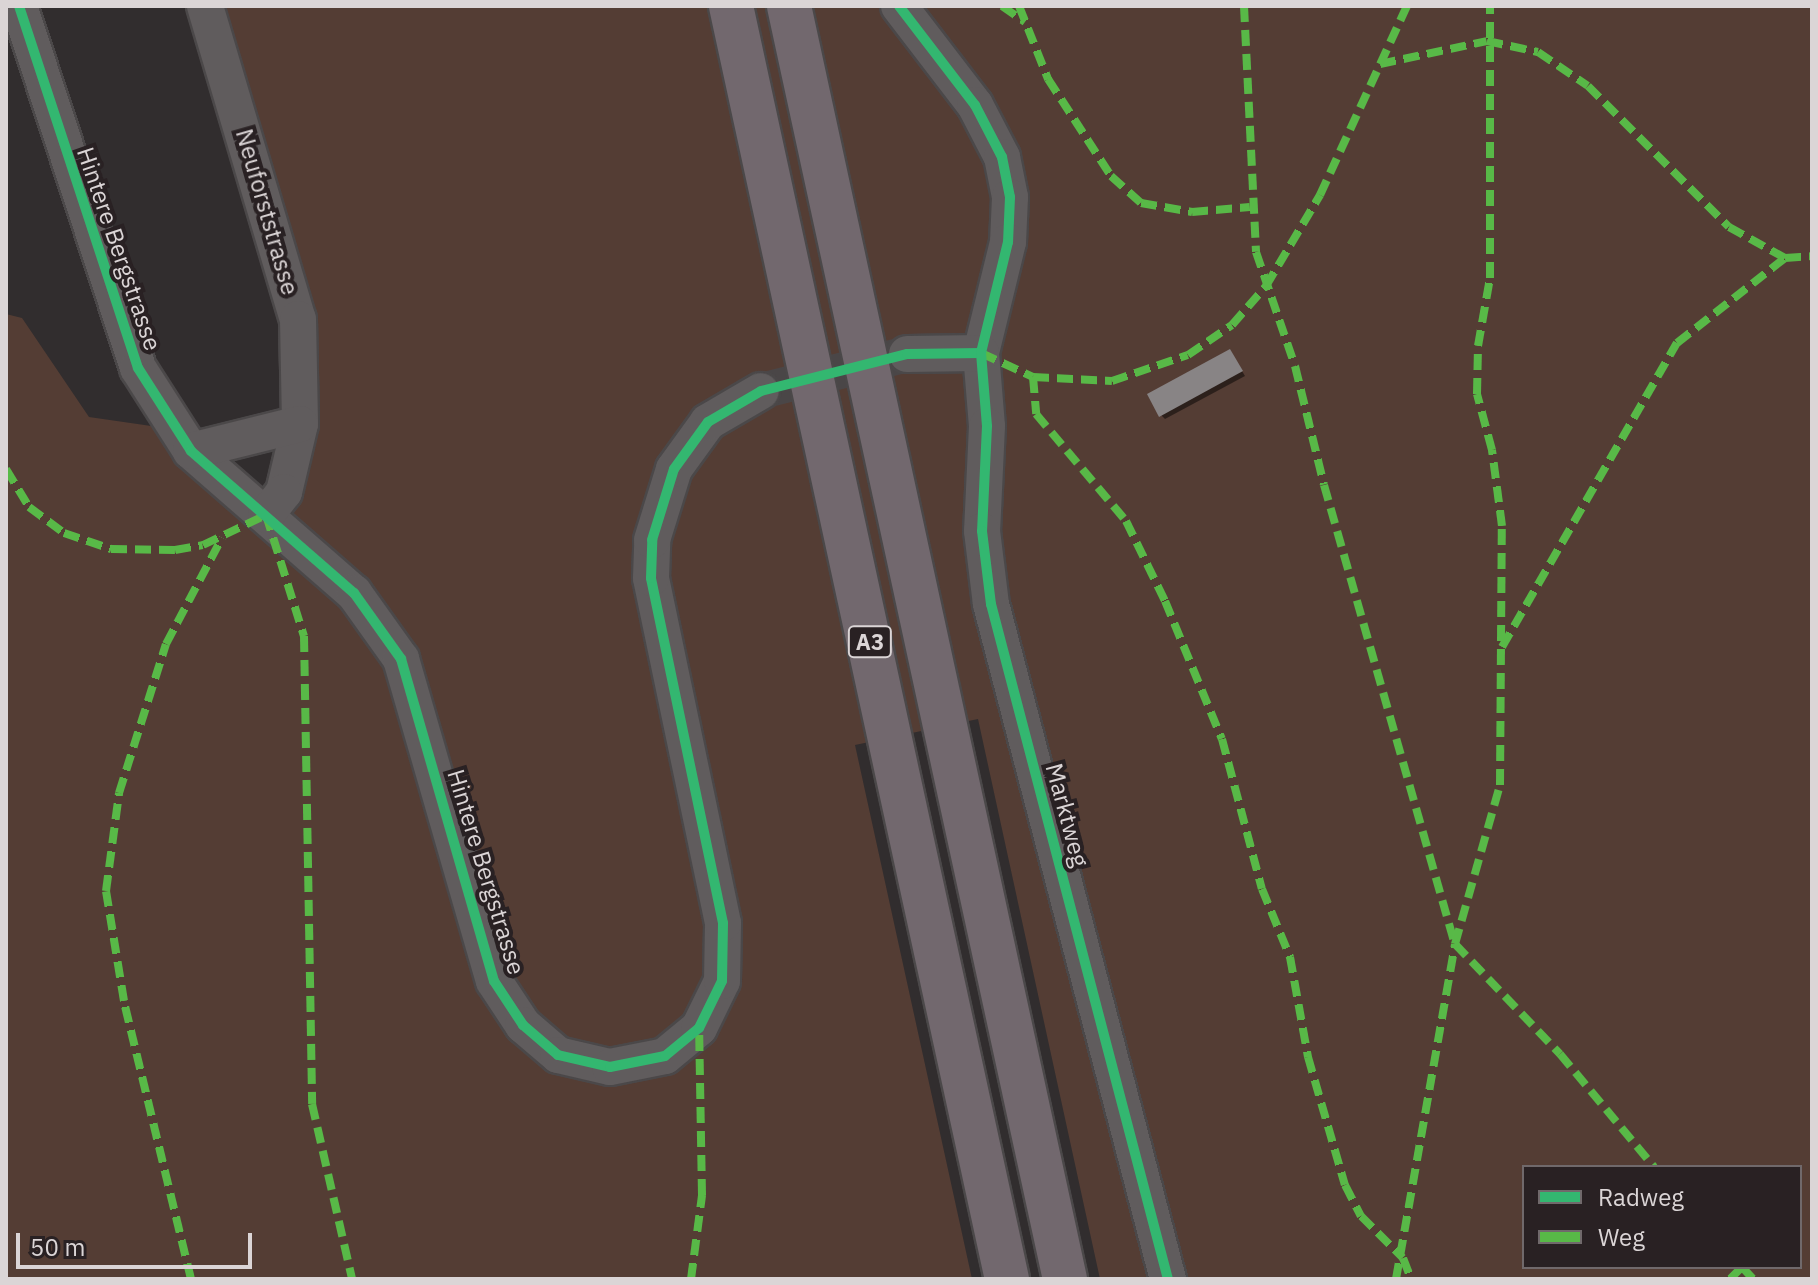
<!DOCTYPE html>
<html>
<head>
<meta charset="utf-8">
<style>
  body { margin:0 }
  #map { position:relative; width:1818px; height:1285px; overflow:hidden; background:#312d2e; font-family:"IBM Plex Sans",sans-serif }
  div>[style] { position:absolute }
  .green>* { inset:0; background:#543d34 }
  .shadow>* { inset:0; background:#0007 }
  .building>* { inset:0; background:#888485 }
  .minor-tunnel>* { height:36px; margin-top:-18px; transform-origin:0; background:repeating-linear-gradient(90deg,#4a4647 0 36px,transparent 0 54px) }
  .roads { filter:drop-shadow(2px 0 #4b4849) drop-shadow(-2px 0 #4b4849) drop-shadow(0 2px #4b4849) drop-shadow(0 -2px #4b4849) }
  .minor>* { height:36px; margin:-18px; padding:0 18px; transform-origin:18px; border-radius:18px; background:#605c5d }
  .motorway>* { height:44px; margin:-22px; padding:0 22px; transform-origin:22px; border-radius:22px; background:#72686e }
  .quiet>* { height:8px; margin-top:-4px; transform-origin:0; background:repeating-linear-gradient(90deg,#58b947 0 16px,transparent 0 24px) }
  .cycleway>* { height:10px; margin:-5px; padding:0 5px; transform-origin:5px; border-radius:5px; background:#33b770 }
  span { translate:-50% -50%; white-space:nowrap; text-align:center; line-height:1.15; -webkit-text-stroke:8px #292123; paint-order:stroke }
  .shield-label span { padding:2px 6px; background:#292123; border:2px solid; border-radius:6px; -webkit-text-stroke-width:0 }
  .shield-label { font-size:22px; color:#dbd5d6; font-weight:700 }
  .street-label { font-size:24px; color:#dbd5d6 }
  .frame { position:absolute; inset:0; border:8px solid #dbd5d6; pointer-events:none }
  .legend { position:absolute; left:1522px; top:1165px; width:280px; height:104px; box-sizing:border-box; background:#292123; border:2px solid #70696b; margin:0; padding:10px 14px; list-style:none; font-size:24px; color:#dbd5d6 }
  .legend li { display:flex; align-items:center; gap:16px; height:40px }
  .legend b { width:40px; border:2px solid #70696b }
  .scale { position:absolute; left:16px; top:1233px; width:236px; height:36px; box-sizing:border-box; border:4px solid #dbd5d6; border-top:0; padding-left:10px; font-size:24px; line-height:28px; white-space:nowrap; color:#dbd5d6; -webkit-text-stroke:6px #292123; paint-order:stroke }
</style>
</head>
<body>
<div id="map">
  <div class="green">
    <div style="clip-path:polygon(evenodd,205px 6px,1812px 6px,1812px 1279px,1100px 1279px,978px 719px,855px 745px,972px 1279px,6px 1279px,6px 314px,22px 318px,89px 417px,172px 429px,266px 515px,301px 378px,205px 6px,1524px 1167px,1800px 1167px,1800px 1267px,1524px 1267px,1524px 1167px)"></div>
  </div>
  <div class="shadow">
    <div style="clip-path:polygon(1230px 351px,1245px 376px,1165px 419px,1161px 415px)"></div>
  </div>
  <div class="building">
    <div style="clip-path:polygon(1230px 349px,1243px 371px,1159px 417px,1147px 394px)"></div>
  </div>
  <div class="minor-tunnel">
    <div style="left:761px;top:391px;width:151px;rotate:-14.2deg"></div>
  </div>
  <div class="roads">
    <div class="minor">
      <div style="left:19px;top:6px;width:381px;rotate:71.8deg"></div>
      <div style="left:138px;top:368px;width:98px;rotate:57.4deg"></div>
      <div style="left:191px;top:451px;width:216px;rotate:41.1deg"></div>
      <div style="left:354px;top:593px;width:81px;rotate:54.5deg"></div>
      <div style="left:401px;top:659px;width:335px;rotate:73.9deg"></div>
      <div style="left:494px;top:981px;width:53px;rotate:56.6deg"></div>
      <div style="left:523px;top:1025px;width:46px;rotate:40.6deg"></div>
      <div style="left:558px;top:1055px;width:53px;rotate:13deg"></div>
      <div style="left:610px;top:1067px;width:56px;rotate:-11.3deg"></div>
      <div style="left:665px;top:1056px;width:44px;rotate:-39.5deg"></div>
      <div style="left:699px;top:1028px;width:52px;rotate:-63.9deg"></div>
      <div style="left:722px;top:981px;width:58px;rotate:-89deg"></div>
      <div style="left:723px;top:923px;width:352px;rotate:-101.8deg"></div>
      <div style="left:651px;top:578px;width:38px;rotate:-88deg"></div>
      <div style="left:652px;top:540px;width:74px;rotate:-72.8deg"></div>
      <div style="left:674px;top:469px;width:58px;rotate:-54.1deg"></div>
      <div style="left:708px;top:422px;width:61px;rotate:-30.3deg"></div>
      <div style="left:205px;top:6px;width:327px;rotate:73.5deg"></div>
      <div style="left:298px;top:319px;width:105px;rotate:88.9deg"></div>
      <div style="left:300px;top:424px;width:70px;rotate:103.2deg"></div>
      <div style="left:284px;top:492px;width:29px;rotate:128deg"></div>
      <div style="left:899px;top:6px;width:125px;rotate:52.5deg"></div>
      <div style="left:975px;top:105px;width:59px;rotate:62.6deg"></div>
      <div style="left:1002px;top:157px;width:41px;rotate:78.7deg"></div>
      <div style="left:1010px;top:197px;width:45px;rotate:92.5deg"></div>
      <div style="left:1008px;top:242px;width:114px;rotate:103.7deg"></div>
      <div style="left:981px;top:353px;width:73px;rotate:85.3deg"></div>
      <div style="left:987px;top:426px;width:105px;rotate:92.7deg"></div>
      <div style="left:982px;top:531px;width:74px;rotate:83deg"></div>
      <div style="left:991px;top:604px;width:698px;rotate:75.31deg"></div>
      <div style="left:907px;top:354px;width:74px;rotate:-0.8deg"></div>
      <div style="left:191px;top:451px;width:112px;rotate:-13.9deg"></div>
    </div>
    <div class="motorway">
      <div style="left:731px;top:6px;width:1303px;rotate:77.77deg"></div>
      <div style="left:789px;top:6px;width:1303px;rotate:77.77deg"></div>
    </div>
  </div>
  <div class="quiet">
    <div style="left:1002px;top:6px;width:28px;rotate:35deg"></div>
    <div style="left:1019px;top:6px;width:79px;rotate:68.3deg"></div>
    <div style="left:1048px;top:79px;width:116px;rotate:57deg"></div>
    <div style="left:1111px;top:176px;width:40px;rotate:42deg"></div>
    <div style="left:1141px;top:203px;width:52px;rotate:10deg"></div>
    <div style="left:1192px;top:212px;width:58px;rotate:-4.9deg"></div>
    <div style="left:1244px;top:6px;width:246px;rotate:87.2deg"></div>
    <div style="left:1256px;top:252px;width:120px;rotate:71.1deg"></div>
    <div style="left:1295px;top:366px;width:122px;rotate:76.3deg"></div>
    <div style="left:1324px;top:485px;width:477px;rotate:74.1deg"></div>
    <div style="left:1455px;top:944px;width:152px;rotate:46.3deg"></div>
    <div style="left:1560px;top:1054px;width:147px;rotate:50.2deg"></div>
    <div style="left:1380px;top:64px;width:109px;rotate:-12.1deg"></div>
    <div style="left:1487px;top:41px;width:52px;rotate:12.2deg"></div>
    <div style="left:1538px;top:52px;width:60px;rotate:34.2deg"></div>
    <div style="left:1588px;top:86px;width:199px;rotate:45deg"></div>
    <div style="left:1729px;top:227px;width:64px;rotate:29deg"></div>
    <div style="left:1785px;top:258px;width:27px;rotate:-4deg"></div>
    <div style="left:981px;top:353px;width:57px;rotate:24.8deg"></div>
    <div style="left:1033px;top:377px;width:79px;rotate:2.9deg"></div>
    <div style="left:1112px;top:381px;width:80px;rotate:-18.9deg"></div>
    <div style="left:1188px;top:355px;width:53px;rotate:-34.3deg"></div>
    <div style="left:1232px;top:325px;width:52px;rotate:-48.9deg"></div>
    <div style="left:1266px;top:286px;width:106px;rotate:-59.3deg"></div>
    <div style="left:1320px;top:195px;width:208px;rotate:-65.3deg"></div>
    <div style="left:1033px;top:377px;width:37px;rotate:85deg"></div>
    <div style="left:1036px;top:414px;width:140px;rotate:49.9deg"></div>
    <div style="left:1126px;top:521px;width:89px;rotate:64deg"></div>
    <div style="left:1165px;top:601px;width:149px;rotate:67.6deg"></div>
    <div style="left:1222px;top:739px;width:155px;rotate:75.1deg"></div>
    <div style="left:1262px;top:889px;width:74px;rotate:67.6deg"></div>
    <div style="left:1290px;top:957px;width:102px;rotate:79.8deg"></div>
    <div style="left:1308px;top:1057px;width:133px;rotate:73.9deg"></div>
    <div style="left:1345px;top:1185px;width:35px;rotate:63deg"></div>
    <div style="left:1361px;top:1216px;width:59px;rotate:45deg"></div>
    <div style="left:1403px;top:1258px;width:22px;rotate:69deg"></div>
    <div style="left:6px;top:469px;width:44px;rotate:58.8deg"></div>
    <div style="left:29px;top:507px;width:44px;rotate:36.6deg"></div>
    <div style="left:64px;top:533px;width:50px;rotate:18.8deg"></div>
    <div style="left:111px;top:549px;width:64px;rotate:0.9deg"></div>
    <div style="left:175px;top:550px;width:28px;rotate:-10deg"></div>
    <div style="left:203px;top:545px;width:70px;rotate:-25.5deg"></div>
    <div style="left:266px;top:515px;width:127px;rotate:72.6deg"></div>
    <div style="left:304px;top:636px;width:468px;rotate:89deg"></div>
    <div style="left:312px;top:1104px;width:180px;rotate:77.1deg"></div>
    <div style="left:1502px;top:647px;width:351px;rotate:-60.1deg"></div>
    <div style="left:1677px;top:343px;width:137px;rotate:-38.2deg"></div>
    <div style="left:1742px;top:1267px;width:16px;rotate:47deg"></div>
    <div style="left:191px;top:1279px;width:286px;rotate:-103.6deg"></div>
    <div style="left:124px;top:1001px;width:111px;rotate:-99.3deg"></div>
    <div style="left:106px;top:891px;width:99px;rotate:-82.4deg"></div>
    <div style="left:119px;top:793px;width:156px;rotate:-72.5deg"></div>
    <div style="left:166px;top:644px;width:120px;rotate:-62.2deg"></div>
    <div style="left:691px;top:1279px;width:85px;rotate:-82.5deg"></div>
    <div style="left:702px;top:1195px;width:167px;rotate:-91deg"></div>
    <div style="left:1396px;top:1279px;width:340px;rotate:-80deg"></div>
    <div style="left:1455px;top:944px;width:165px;rotate:-74.2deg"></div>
    <div style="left:1500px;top:785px;width:259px;rotate:-89.6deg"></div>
    <div style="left:1502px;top:526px;width:77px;rotate:-97.5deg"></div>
    <div style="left:1492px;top:450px;width:58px;rotate:-105deg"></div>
    <div style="left:1477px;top:394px;width:48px;rotate:-88.8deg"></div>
    <div style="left:1478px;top:346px;width:69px;rotate:-80deg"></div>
    <div style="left:1490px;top:278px;width:272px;rotate:-90deg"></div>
    <div style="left:1730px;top:1279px;width:17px;rotate:-45deg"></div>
  </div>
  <div class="cycleway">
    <div style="left:19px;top:6px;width:381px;rotate:71.8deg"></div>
    <div style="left:138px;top:368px;width:98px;rotate:57.4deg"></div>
    <div style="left:191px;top:451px;width:216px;rotate:41.1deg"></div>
    <div style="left:354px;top:593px;width:81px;rotate:54.5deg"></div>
    <div style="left:401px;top:659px;width:335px;rotate:73.9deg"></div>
    <div style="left:494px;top:981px;width:53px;rotate:56.6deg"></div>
    <div style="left:523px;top:1025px;width:46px;rotate:40.6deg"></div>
    <div style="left:558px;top:1055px;width:53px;rotate:13deg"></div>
    <div style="left:610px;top:1067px;width:56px;rotate:-11.3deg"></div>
    <div style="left:665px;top:1056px;width:44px;rotate:-39.5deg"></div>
    <div style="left:699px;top:1028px;width:52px;rotate:-63.9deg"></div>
    <div style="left:722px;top:981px;width:58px;rotate:-89deg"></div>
    <div style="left:723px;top:923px;width:352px;rotate:-101.8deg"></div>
    <div style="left:651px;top:578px;width:38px;rotate:-88deg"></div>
    <div style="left:652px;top:540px;width:74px;rotate:-72.8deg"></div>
    <div style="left:674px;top:469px;width:58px;rotate:-54.1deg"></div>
    <div style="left:708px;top:422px;width:61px;rotate:-30.3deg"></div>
    <div style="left:761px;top:391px;width:151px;rotate:-14.2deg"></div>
    <div style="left:907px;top:354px;width:74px;rotate:-0.8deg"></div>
    <div style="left:899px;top:6px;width:125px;rotate:52.5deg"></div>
    <div style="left:975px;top:105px;width:59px;rotate:62.6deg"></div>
    <div style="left:1002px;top:157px;width:41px;rotate:78.7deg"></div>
    <div style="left:1010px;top:197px;width:45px;rotate:92.5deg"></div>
    <div style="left:1008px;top:242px;width:114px;rotate:103.7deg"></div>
    <div style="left:981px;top:353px;width:73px;rotate:85.3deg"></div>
    <div style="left:987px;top:426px;width:105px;rotate:92.7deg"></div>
    <div style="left:982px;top:531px;width:74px;rotate:83deg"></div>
    <div style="left:991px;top:604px;width:698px;rotate:75.31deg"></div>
  </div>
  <div class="shield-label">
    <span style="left:870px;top:642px">A3</span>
  </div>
  <div class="street-label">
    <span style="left:267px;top:212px;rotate:74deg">Neuforststrasse</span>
    <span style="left:119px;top:249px;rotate:71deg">Hintere Bergstrasse</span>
    <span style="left:1067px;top:815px;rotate:75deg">Marktweg</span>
    <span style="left:486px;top:872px;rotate:73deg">Hintere Bergstrasse</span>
  </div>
  <div class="frame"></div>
  <ul class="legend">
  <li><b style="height:10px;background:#33b770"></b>Radweg</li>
  <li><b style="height:10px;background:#58b947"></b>Weg</li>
  </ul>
  <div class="scale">50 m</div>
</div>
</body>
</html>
